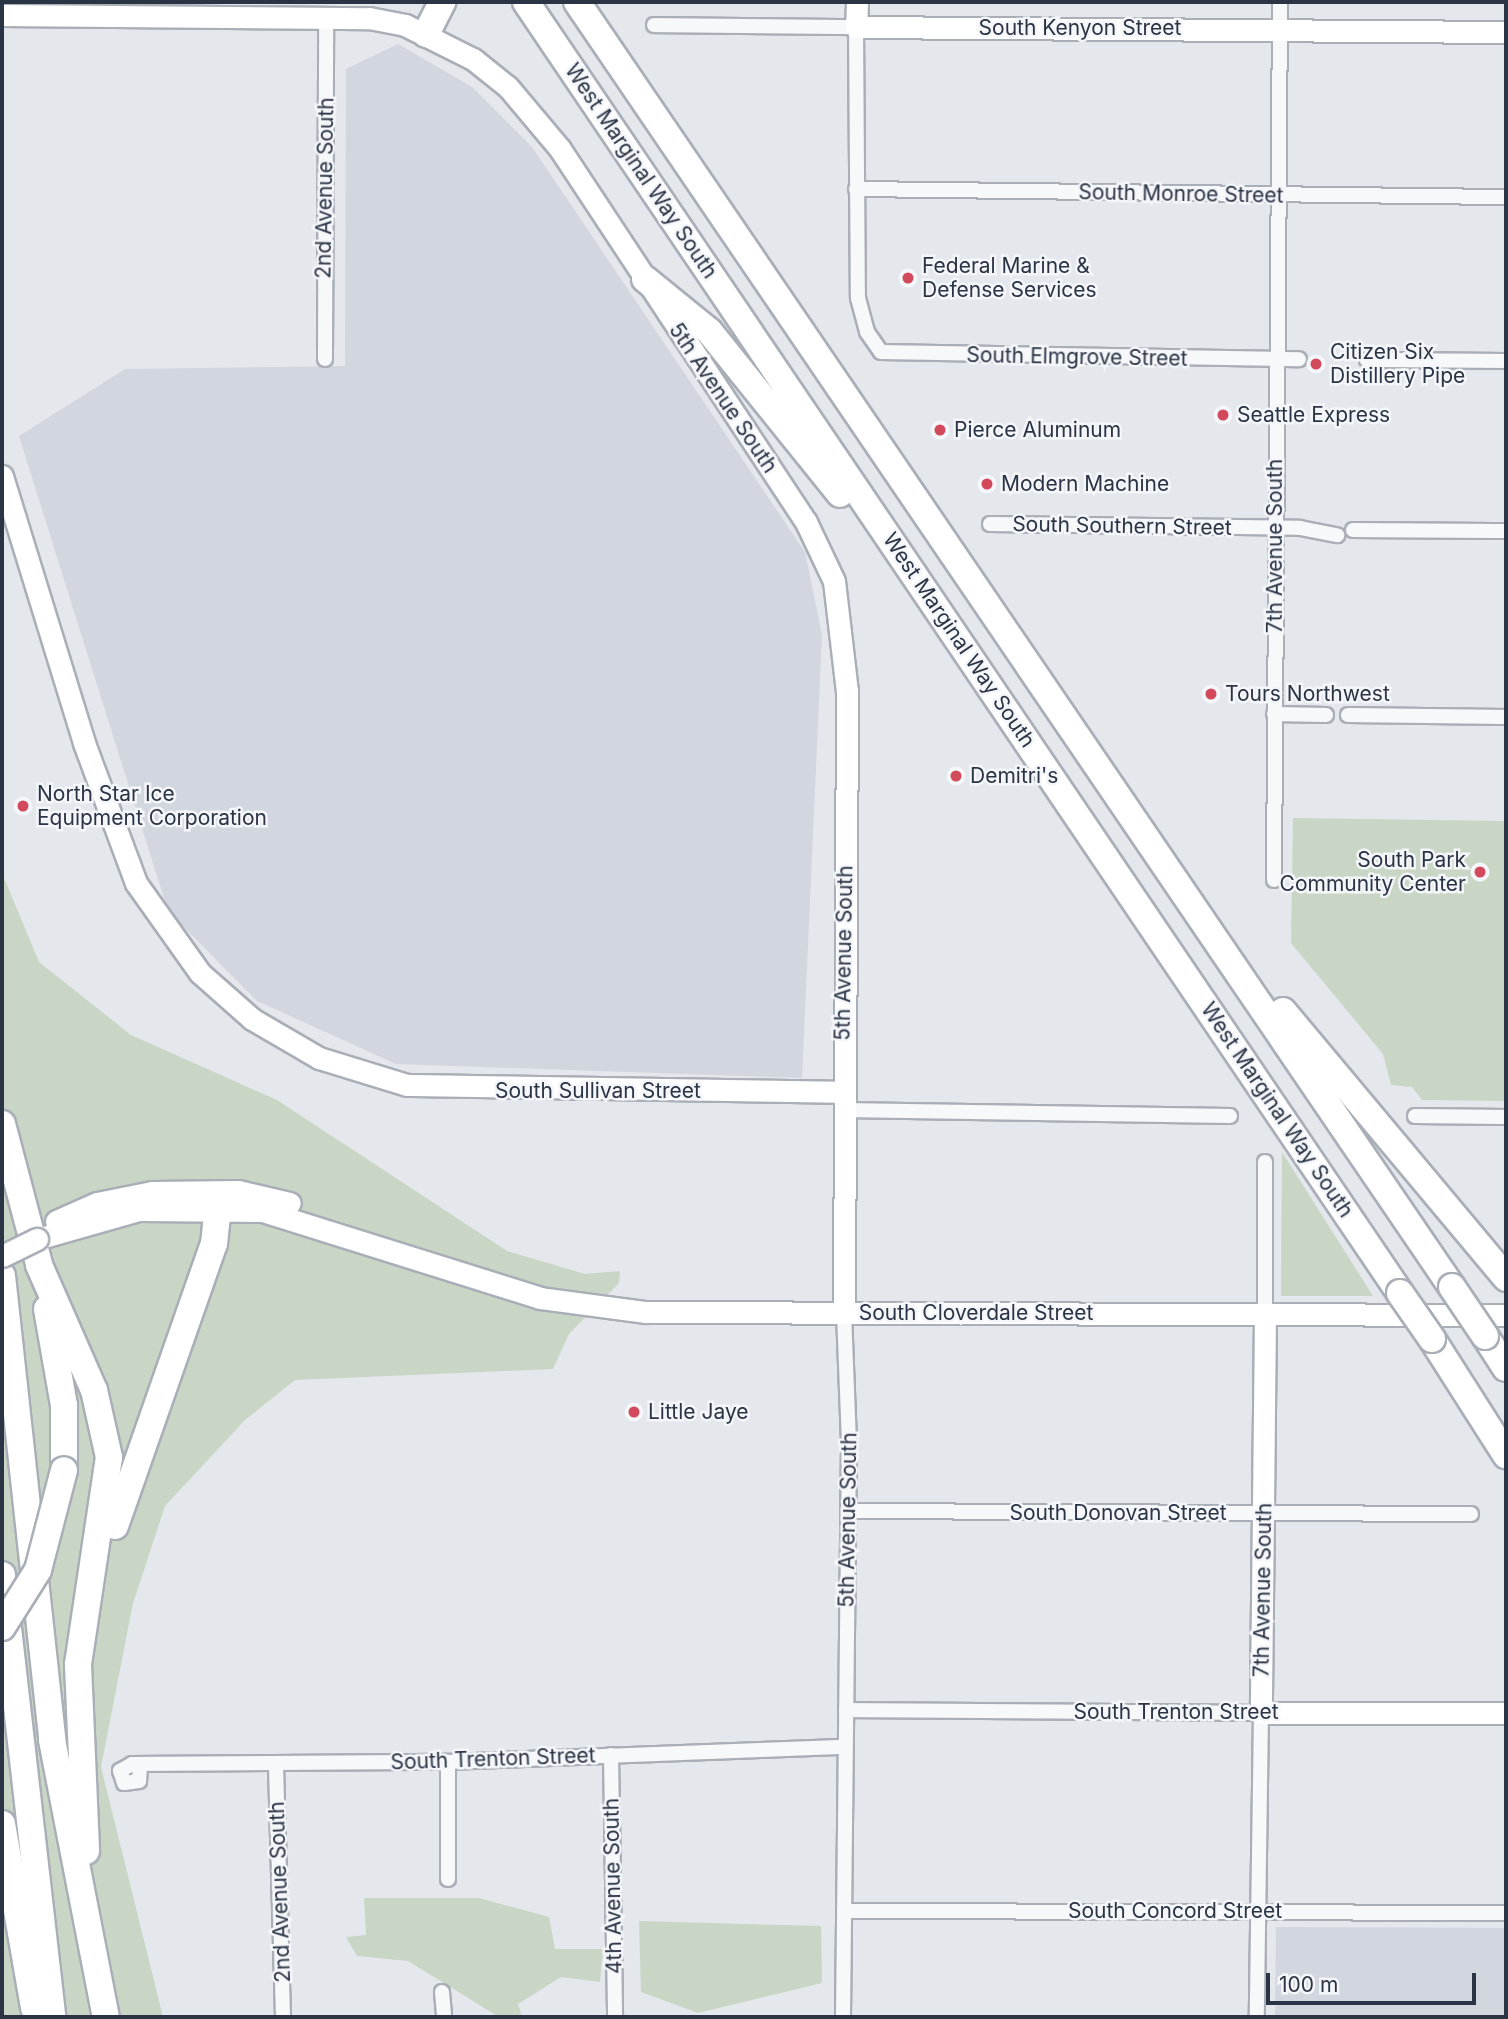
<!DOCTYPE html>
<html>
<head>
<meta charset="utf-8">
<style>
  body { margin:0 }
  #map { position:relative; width:1508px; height:2019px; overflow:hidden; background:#e4e7ec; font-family:Inter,sans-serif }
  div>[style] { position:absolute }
  .built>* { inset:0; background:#d2d6de }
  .green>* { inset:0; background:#c9d6c5 }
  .roads { filter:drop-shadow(2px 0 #a9aeb7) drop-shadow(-2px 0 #a9aeb7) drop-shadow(0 2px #a9aeb7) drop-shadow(0 -2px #a9aeb7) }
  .street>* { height:14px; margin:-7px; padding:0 7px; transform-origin:7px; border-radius:7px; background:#f7f8fa }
  .secondary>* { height:21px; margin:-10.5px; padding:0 10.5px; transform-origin:10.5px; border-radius:10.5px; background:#fff }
  .highway>* { height:26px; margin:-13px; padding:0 13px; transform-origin:13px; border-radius:13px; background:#fff }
  .bridges { filter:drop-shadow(2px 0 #a9aeb7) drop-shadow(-2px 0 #a9aeb7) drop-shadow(0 2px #a9aeb7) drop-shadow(0 -2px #a9aeb7) }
  .secondary-bridge>* { height:21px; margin:-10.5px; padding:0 10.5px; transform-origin:10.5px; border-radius:10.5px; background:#fff }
  .highway-bridge>* { height:26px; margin:-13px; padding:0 13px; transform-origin:13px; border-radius:13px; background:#fff }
  .dots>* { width:19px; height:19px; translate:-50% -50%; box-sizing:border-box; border:4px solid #f4f6f9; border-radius:50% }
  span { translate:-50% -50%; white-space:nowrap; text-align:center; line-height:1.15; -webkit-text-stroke:5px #f4f6f9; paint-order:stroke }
  .street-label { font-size:21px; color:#2b3445 }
  .poi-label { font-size:21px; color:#2b3445 }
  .left { translate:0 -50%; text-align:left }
  .right { translate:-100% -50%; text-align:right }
  .frame { position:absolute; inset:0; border:4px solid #2b3445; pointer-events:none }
  .scale { position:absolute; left:1266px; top:1973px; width:210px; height:32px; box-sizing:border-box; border:4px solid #2b3445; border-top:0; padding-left:9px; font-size:21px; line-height:24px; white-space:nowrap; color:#2b3445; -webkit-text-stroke:5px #f4f6f9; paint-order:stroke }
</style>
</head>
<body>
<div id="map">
  <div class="built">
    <div style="clip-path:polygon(398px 44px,472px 87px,532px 147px,805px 552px,822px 635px,802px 1078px,396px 1064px,257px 1001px,168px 911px,19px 436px,125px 369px,345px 366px,346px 69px)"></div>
    <div style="clip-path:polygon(1276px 1927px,1506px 1928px,1506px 2017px,1275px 2017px)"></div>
  </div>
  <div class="green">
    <div style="clip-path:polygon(1293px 818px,1506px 821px,1506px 1101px,1422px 1100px,1412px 1087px,1391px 1085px,1383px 1054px,1291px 943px)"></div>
    <div style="clip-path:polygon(2px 873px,39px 962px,131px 1035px,277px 1100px,507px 1251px,585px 1274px,620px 1271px,619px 1283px,569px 1334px,553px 1369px,295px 1380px,245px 1420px,165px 1506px,133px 1603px,101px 1767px,163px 2017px,2px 2017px)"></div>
    <div style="clip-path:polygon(1282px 1152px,1373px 1296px,1281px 1296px)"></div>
    <div style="clip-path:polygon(364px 1898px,479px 1898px,549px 1917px,555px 1949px,603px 1949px,600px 1982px,561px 1977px,518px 2004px,522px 2017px,499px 2017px,408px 1961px,357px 1956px,346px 1937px,366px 1935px)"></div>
    <div style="clip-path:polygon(639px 1921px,821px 1926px,822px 1983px,698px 2013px,641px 1992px)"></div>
  </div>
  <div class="roads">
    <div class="street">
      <div style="left:654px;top:25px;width:202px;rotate:0.6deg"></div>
      <div style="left:856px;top:27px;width:271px;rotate:89.6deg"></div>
      <div style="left:858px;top:298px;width:35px;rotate:75deg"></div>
      <div style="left:867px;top:332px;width:24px;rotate:55deg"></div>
      <div style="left:881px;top:352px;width:418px;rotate:1deg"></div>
      <div style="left:856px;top:189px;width:650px;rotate:0.71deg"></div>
      <div style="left:325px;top:359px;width:342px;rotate:-89.8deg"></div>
      <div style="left:1367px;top:360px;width:139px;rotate:0.4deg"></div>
      <div style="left:990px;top:524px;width:310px;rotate:0.7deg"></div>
      <div style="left:1300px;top:528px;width:38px;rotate:11deg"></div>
      <div style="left:1353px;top:530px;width:153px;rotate:0.4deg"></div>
      <div style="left:1274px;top:714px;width:52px;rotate:1.1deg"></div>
      <div style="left:1348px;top:715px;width:158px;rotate:0.7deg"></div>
      <div style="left:1274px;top:880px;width:878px;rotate:-89.61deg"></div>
      <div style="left:842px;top:1110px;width:388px;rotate:0.9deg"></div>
      <div style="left:1415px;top:1116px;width:91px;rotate:0.6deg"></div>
      <div style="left:1265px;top:1162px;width:153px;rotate:90deg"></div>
      <div style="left:849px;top:1511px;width:622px;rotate:0.28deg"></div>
      <div style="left:846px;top:1710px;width:415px;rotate:0.4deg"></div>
      <div style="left:1261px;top:1713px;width:304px;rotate:90.8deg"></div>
      <div style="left:611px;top:1755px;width:262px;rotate:89.1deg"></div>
      <div style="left:448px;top:1762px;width:117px;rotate:90deg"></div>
      <div style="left:140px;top:1764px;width:17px;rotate:93deg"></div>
      <div style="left:139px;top:1781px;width:15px;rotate:172deg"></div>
      <div style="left:124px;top:1783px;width:13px;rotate:-108deg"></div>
      <div style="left:120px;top:1771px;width:14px;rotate:-30deg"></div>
      <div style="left:132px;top:1764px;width:316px;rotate:-0.4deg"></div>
      <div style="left:448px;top:1762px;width:397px;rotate:-2.2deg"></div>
      <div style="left:276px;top:1766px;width:251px;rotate:88.4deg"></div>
      <div style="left:844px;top:1911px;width:662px;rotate:0.17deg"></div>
      <div style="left:442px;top:1992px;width:25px;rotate:85deg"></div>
      <div style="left:843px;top:2017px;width:574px;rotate:-89.4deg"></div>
      <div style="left:849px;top:1443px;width:131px;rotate:-92.2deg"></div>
    </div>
    <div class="secondary">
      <div style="left:857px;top:2px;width:25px;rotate:92deg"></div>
      <div style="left:856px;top:27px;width:650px;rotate:0.44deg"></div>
      <div style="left:2px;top:15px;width:367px;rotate:0.5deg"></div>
      <div style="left:369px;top:18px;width:37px;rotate:11deg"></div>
      <div style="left:405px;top:25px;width:76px;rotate:26.6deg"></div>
      <div style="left:473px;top:59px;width:45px;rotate:38.7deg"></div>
      <div style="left:508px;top:87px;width:81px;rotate:50deg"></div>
      <div style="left:560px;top:149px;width:447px;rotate:56.6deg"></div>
      <div style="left:806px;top:522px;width:65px;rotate:64.6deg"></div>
      <div style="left:834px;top:581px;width:111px;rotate:83.3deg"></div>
      <div style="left:847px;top:691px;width:621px;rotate:90.28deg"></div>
      <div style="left:2px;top:476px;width:279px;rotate:72.9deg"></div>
      <div style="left:84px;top:743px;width:149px;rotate:69.6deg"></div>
      <div style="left:136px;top:883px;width:110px;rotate:54.6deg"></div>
      <div style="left:200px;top:973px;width:69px;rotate:41.5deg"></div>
      <div style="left:252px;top:1019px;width:78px;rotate:30.2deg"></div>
      <div style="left:319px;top:1058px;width:92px;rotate:17.1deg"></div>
      <div style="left:407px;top:1085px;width:435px;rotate:0.9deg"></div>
      <div style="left:56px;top:1221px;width:45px;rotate:-23.7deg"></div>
      <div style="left:97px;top:1203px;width:56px;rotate:-11.3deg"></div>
      <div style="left:152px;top:1192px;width:86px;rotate:-0.7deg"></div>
      <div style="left:238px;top:1191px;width:53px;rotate:13deg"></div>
      <div style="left:37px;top:1239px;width:106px;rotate:-15.9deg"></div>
      <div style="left:139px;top:1210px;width:124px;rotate:0.5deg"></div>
      <div style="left:263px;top:1211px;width:290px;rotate:17.4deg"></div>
      <div style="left:540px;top:1298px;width:106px;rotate:7.6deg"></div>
      <div style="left:645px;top:1312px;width:861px;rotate:0.2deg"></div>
      <div style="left:1265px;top:1315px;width:398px;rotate:90.6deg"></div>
      <div style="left:1261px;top:1713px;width:245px"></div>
    </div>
    <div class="highway">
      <div style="left:526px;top:2px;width:1559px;rotate:55.9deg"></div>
      <div style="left:577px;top:2px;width:1555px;rotate:55.75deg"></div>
      <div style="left:426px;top:34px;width:36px;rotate:-63deg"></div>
      <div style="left:645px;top:279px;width:82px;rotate:39.1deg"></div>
      <div style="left:709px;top:331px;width:209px;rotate:51.2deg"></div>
      <div style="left:1283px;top:1011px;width:348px;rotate:50.1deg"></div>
      <div style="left:2px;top:1124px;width:145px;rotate:75.2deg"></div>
      <div style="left:39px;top:1265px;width:137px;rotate:66.3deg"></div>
      <div style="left:94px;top:1390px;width:69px;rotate:77.4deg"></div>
      <div style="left:109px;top:1457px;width:210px;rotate:98.5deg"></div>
      <div style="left:78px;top:1665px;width:186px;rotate:87.5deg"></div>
      <div style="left:2px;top:1276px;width:467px;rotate:83.8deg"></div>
      <div style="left:52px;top:1740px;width:282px;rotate:79deg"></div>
      <div style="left:47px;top:1309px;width:97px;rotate:80deg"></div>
      <div style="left:64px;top:1405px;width:65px;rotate:90deg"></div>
      <div style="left:1485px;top:1336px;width:38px;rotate:57deg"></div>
      <div style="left:1432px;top:1339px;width:138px;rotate:57.5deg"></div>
      <div style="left:115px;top:1526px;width:299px;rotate:-70.7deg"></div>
      <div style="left:214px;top:1244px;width:37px;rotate:-84deg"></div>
      <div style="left:2px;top:1575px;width:445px;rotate:83.5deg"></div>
      <div style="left:2px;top:1824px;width:187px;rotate:80.1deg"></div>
    </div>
  </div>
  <div class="bridges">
    <div class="secondary-bridge">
      <div style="left:2px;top:1256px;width:39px;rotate:-26deg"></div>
    </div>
    <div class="highway-bridge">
      <div style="left:1452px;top:1287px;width:59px;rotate:56deg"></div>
      <div style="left:1400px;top:1293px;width:56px;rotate:55.2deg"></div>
      <div style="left:2px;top:1627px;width:67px;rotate:-57.7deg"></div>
      <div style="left:38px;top:1570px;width:103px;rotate:-75.4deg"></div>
    </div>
  </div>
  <div class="dots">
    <div style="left:908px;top:278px;background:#d1495b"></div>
    <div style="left:1316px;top:364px;background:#d1495b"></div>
    <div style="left:1223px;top:415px;background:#d1495b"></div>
    <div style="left:940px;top:430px;background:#d1495b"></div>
    <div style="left:987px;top:484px;background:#d1495b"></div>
    <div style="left:1211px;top:694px;background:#d1495b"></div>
    <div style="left:956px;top:776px;background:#d1495b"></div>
    <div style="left:23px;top:806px;background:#d1495b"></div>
    <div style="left:1480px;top:872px;background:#d1495b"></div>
    <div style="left:634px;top:1412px;background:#d1495b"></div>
  </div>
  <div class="street-label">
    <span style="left:1080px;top:28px">South Kenyon Street</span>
    <span style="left:641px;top:171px;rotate:56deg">West Marginal Way South</span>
    <span style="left:325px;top:188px;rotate:-89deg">2nd Avenue South</span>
    <span style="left:1181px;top:194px;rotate:1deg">South Monroe Street</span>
    <span style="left:1077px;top:357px;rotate:1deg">South Elmgrove Street</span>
    <span style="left:723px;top:398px;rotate:56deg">5th Avenue South</span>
    <span style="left:1122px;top:526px;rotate:1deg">South Southern Street</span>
    <span style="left:1275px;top:546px;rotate:-90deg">7th Avenue South</span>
    <span style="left:959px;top:640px;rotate:56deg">West Marginal Way South</span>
    <span style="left:844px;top:953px;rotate:-89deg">5th Avenue South</span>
    <span style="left:598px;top:1091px">South Sullivan Street</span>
    <span style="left:1277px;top:1110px;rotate:56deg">West Marginal Way South</span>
    <span style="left:976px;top:1313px">South Cloverdale Street</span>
    <span style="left:1118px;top:1513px">South Donovan Street</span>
    <span style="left:848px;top:1520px;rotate:-89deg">5th Avenue South</span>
    <span style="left:1263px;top:1590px;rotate:-89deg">7th Avenue South</span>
    <span style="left:1176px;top:1712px">South Trenton Street</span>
    <span style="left:493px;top:1759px;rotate:-2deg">South Trenton Street</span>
    <span style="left:613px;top:1886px;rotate:-91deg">4th Avenue South</span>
    <span style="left:280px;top:1892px;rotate:-92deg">2nd Avenue South</span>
    <span style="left:1175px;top:1911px">South Concord Street</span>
  </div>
  <div class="poi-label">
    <span class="left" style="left:922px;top:278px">Federal Marine &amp;<br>Defense Services</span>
    <span class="left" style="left:1330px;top:364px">Citizen Six<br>Distillery Pipe</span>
    <span class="left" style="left:1237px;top:415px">Seattle Express</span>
    <span class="left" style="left:954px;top:430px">Pierce Aluminum</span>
    <span class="left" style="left:1001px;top:484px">Modern Machine</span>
    <span class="left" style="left:1225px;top:694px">Tours Northwest</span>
    <span class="left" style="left:970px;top:776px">Demitri's</span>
    <span class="left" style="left:37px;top:806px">North Star Ice<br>Equipment Corporation</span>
    <span class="right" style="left:1466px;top:872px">South Park<br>Community Center</span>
    <span class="left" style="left:648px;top:1412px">Little Jaye</span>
  </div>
  <div class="frame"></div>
  <div class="scale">100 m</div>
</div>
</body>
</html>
